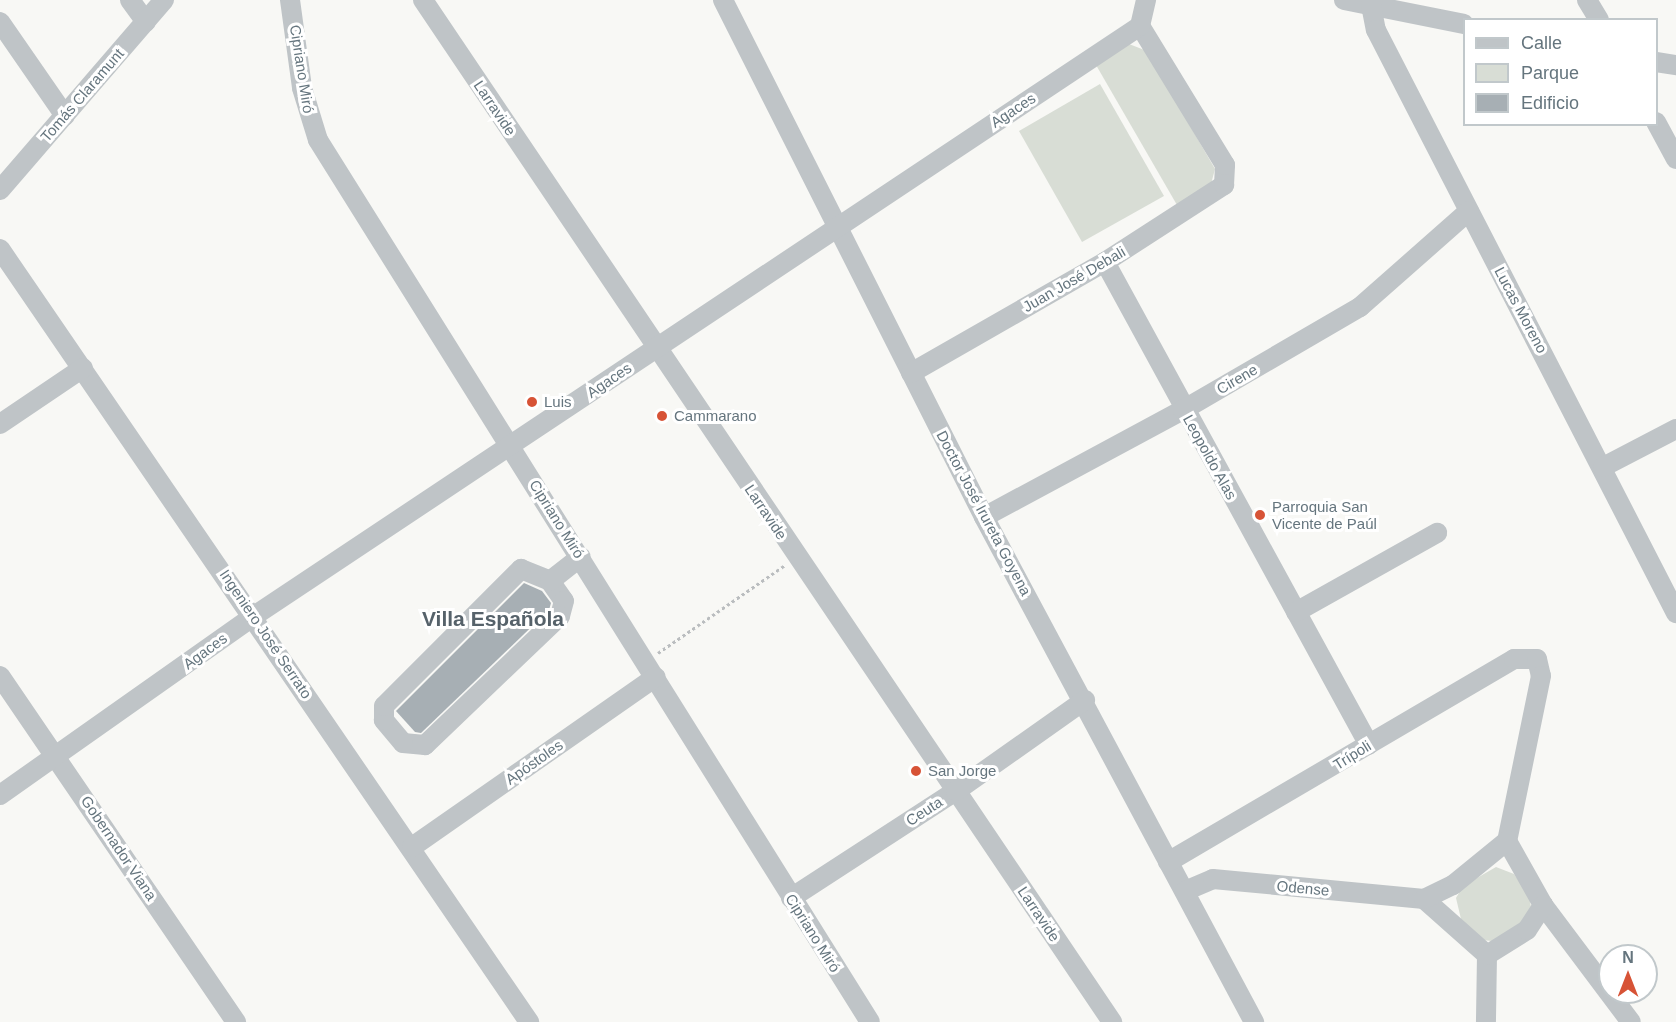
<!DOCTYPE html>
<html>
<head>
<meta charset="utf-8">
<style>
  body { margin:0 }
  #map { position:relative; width:1676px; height:1022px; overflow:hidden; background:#f8f8f5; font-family:Helvetica,sans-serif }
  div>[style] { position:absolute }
  .green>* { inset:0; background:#d8ddd5 }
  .building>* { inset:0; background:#a7afb4 }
  .path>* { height:3px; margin-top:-1.5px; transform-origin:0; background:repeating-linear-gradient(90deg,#babdbf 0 3px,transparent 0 6px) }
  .minor>* { height:20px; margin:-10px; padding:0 10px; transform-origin:10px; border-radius:10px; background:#bfc4c7 }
  .dots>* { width:16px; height:16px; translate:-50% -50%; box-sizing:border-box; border:3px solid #fff; border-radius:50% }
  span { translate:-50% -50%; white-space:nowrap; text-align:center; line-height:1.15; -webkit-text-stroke:6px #fff; paint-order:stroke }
  .street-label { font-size:15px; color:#65757e }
  .poi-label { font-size:15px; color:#65757e }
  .left { translate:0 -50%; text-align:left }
  .district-label { font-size:21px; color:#56626a; font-weight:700 }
  .legend { position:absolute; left:1463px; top:18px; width:195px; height:108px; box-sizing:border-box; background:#fff; border:2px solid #c1c8cb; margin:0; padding:8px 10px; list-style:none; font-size:18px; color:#65757e }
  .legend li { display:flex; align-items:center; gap:12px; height:30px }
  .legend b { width:30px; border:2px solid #c1c8cb }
  .north { position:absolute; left:1598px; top:944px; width:60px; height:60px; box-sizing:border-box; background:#fff; border:2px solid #c1c8cb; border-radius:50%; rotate:0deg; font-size:16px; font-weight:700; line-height:24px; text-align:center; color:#65757e }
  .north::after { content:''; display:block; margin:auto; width:21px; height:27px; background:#d75336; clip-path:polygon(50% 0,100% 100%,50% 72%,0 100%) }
</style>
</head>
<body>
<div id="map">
  <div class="green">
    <div style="clip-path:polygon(1129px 44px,1147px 51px,1215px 169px,1211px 184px,1177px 205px,1096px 65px)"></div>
    <div style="clip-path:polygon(1100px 84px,1164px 196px,1082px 242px,1019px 131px)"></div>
    <div style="clip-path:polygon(1496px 867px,1514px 874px,1529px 896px,1531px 907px,1520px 925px,1492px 941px,1482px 940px,1461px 919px,1456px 898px,1463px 886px)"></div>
  </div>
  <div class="building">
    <div style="clip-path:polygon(524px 583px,542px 591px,551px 603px,549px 610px,421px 733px,415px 732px,396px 711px)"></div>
  </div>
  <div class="path">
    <div style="left:658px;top:653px;width:155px;rotate:-34.7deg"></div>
  </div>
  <div class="minor">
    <div style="left:130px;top:0;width:27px;rotate:54deg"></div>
    <div style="left:290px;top:0;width:89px;rotate:82.2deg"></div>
    <div style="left:302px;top:88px;width:54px;rotate:72.9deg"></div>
    <div style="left:318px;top:140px;width:1040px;rotate:57.96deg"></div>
    <div style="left:423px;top:0;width:1233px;rotate:56.01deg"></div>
    <div style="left:723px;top:0;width:579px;rotate:63.21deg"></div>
    <div style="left:984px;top:517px;width:573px;rotate:61.87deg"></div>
    <div style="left:1344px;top:0;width:122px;rotate:11.3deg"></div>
    <div style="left:1587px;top:0;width:23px;rotate:59deg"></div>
    <div style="left:1371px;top:5px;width:25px;rotate:79deg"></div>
    <div style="left:1376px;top:30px;width:656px;rotate:62.77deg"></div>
    <div style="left:0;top:22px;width:114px;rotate:55.3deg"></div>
    <div style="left:1656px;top:62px;width:20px;rotate:9deg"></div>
    <div style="left:1656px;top:122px;width:42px;rotate:61.6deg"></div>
    <div style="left:0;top:190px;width:251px;rotate:-49.2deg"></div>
    <div style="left:0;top:249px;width:937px;rotate:55.61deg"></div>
    <div style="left:1105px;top:262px;width:550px;rotate:61.34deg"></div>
    <div style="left:911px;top:373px;width:224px;rotate:-29.8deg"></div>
    <div style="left:1105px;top:262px;width:142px;rotate:-32.9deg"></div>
    <div style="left:1224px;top:185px;width:20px;rotate:-87deg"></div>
    <div style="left:1225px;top:165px;width:163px;rotate:-121.4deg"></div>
    <div style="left:0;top:424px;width:100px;rotate:-34deg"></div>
    <div style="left:1603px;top:467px;width:82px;rotate:-27.5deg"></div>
    <div style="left:984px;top:517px;width:226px;rotate:-28.3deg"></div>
    <div style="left:1183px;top:410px;width:205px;rotate:-30.2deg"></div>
    <div style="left:1360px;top:307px;width:145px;rotate:-41.4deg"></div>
    <div style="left:521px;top:569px;width:31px;rotate:22deg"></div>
    <div style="left:550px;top:581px;width:24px;rotate:55deg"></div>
    <div style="left:564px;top:601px;width:16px;rotate:105deg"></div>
    <div style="left:560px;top:616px;width:187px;rotate:136.3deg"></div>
    <div style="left:425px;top:745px;width:22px;rotate:-175deg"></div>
    <div style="left:403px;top:743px;width:30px;rotate:-130deg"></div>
    <div style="left:384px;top:720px;width:14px;rotate:-90deg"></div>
    <div style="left:384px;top:706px;width:194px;rotate:-45deg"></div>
    <div style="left:550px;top:581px;width:39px;rotate:-38deg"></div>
    <div style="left:1296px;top:612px;width:162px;rotate:-29.3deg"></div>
    <div style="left:0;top:676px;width:419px;rotate:55.7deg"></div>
    <div style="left:0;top:795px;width:311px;rotate:-35.2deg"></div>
    <div style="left:254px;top:616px;width:1064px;rotate:-33.66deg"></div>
    <div style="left:1140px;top:26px;width:27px;rotate:-77deg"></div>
    <div style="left:412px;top:847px;width:297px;rotate:-34.9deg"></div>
    <div style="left:1168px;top:862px;width:401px;rotate:-30.4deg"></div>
    <div style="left:1514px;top:659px;width:23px"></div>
    <div style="left:1537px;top:659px;width:17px;rotate:77deg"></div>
    <div style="left:1541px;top:676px;width:168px;rotate:101.6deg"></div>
    <div style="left:1507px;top:841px;width:73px;rotate:60.6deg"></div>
    <div style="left:1543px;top:905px;width:146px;rotate:53.1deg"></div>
    <div style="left:1185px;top:891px;width:30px;rotate:-23deg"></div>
    <div style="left:1213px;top:879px;width:212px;rotate:5.4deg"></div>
    <div style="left:1424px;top:899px;width:84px;rotate:41.6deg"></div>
    <div style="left:1487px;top:955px;width:67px;rotate:90.9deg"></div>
    <div style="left:791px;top:898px;width:197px;rotate:-33deg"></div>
    <div style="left:956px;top:791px;width:158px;rotate:-35.2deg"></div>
    <div style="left:1424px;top:899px;width:32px;rotate:-26deg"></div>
    <div style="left:1453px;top:885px;width:70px;rotate:-39.2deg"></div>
    <div style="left:1487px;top:955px;width:47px;rotate:-32deg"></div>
    <div style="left:1527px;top:930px;width:30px;rotate:-57deg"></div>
  </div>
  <div class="dots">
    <div style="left:532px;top:402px;background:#d75336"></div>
    <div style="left:662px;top:416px;background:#d75336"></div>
    <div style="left:1260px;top:515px;background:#d75336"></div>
    <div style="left:916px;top:771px;background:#d75336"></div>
  </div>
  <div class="street-label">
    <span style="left:302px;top:69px;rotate:81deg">Cipriano Miró</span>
    <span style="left:82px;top:95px;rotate:-49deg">Tomás Claramunt</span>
    <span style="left:495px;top:108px;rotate:56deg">Larravide</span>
    <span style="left:1013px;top:110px;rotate:-33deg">Agaces</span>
    <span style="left:1074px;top:279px;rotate:-30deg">Juan José Debali</span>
    <span style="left:1521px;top:310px;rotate:62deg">Lucas Moreno</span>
    <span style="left:1237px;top:379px;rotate:-30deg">Cirene</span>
    <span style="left:609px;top:380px;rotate:-34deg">Agaces</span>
    <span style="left:1210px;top:457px;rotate:61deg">Leopoldo Alas</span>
    <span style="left:766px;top:512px;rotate:56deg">Larravide</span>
    <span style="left:984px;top:513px;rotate:62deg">Doctor José Irureta Goyena</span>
    <span style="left:557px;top:519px;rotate:58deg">Cipriano Miró</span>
    <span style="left:266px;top:634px;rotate:56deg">Ingeniero José Serrato</span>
    <span style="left:205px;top:651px;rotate:-36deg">Agaces</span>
    <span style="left:1352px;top:755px;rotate:-32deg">Trípoli</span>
    <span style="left:534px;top:762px;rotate:-35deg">Apóstoles</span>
    <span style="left:924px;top:811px;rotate:-33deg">Ceuta</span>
    <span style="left:119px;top:848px;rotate:56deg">Gobernador Viana</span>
    <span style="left:1303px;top:888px;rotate:5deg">Odense</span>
    <span style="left:1039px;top:914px;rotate:56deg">Larravide</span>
    <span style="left:813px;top:933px;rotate:58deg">Cipriano Miró</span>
  </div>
  <div class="poi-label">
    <span class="left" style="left:544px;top:402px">Luis</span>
    <span class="left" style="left:674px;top:416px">Cammarano</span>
    <span class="left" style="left:1272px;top:515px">Parroquia San<br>Vicente de Paúl</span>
    <span class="left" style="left:928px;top:771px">San Jorge</span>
  </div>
  <div class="district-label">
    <span style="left:493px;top:619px">Villa Española</span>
  </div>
  <ul class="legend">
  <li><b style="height:8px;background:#bfc4c7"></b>Calle</li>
  <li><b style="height:16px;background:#d8ddd5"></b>Parque</li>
  <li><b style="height:16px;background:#a7afb4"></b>Edificio</li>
  </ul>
  <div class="north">N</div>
</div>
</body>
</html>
